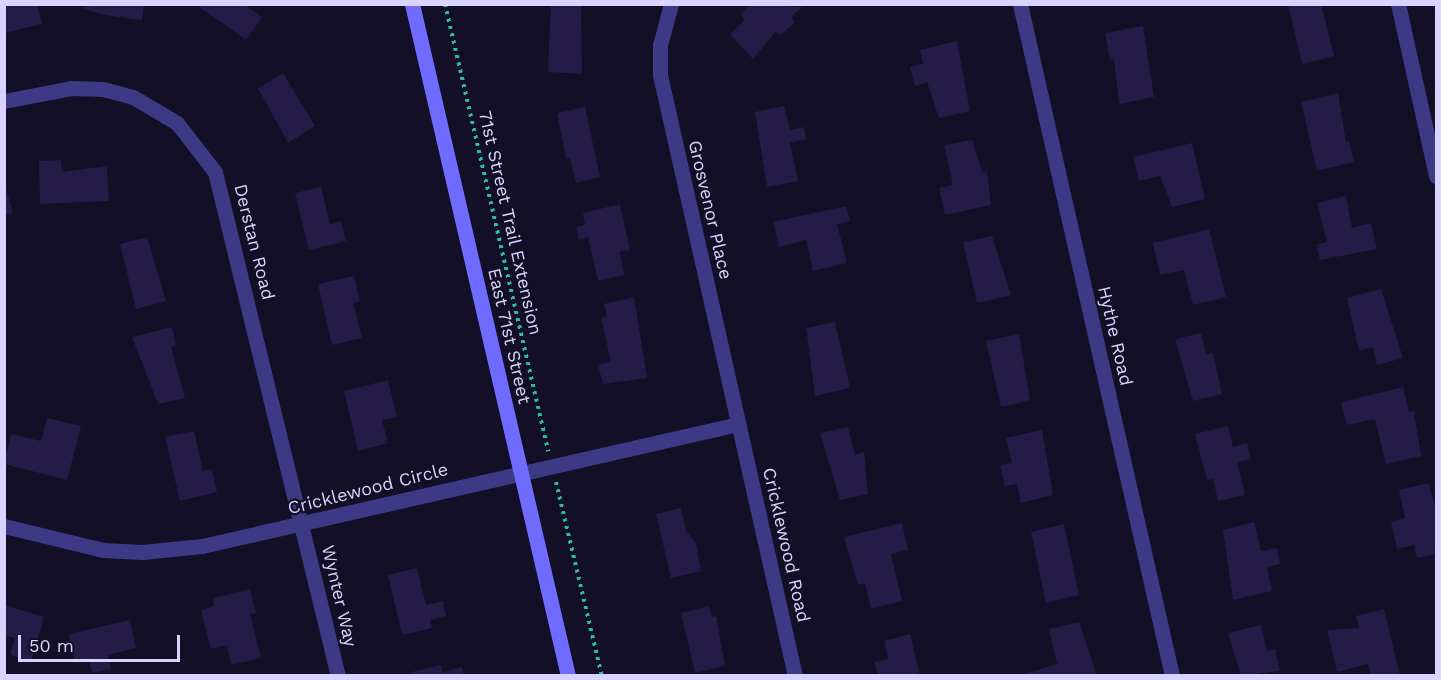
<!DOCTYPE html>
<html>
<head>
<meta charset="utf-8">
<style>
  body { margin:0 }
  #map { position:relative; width:1441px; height:680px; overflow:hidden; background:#130f26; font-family:"Work Sans",sans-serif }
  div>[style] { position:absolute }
  .building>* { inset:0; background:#241b47 }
  .path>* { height:4px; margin-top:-2px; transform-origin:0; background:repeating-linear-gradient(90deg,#2fb8b0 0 3px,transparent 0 7.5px) }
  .street>* { height:15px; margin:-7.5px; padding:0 7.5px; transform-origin:7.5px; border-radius:7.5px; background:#3d3a85 }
  .secondary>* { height:15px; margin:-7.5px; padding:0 7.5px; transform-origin:7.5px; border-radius:7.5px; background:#6f6bff }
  span { translate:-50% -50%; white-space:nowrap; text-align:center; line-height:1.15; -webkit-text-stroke:4.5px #130f26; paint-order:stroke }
  .street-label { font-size:18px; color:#d9d4ff }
  .frame { position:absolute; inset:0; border:6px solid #d9d4ff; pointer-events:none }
  .scale { position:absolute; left:18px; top:635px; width:162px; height:27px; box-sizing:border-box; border:3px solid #d9d4ff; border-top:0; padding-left:8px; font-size:18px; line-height:21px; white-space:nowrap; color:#d9d4ff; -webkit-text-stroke:4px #130f26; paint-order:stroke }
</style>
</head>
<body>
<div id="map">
  <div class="building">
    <div style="clip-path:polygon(4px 4px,37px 4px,42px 24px,4px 33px)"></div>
    <div style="clip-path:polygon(85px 4px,144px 4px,142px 20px,104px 15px,84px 9px)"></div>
    <div style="clip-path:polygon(195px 4px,244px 4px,262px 17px,246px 40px)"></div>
    <div style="clip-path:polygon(551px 4px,581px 5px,582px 74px,548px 72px)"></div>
    <div style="clip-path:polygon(750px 4px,802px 7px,791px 17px,795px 22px,781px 35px,775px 32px,753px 59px,730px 34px,745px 20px,740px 14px)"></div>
    <div style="clip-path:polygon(1288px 4px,1321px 4px,1334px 56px,1302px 64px)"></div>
    <div style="clip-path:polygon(1143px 26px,1154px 97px,1119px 104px,1114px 59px,1110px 60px,1105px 33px)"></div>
    <div style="clip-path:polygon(957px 41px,970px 111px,939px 118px,927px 82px,915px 86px,910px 67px,923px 64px,920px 50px)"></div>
    <div style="clip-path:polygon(283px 73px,315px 126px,288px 143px,258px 88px)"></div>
    <div style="clip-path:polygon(1338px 93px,1346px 142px,1349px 141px,1354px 162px,1317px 171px,1301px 102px)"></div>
    <div style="clip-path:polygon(784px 106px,790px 130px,804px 127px,806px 139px,790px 143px,798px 181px,767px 187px,755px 112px)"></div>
    <div style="clip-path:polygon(585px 107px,600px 177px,576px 183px,570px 158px,566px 159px,557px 113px)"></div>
    <div style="clip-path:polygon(972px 140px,982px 172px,987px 171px,991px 205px,945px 215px,939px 188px,953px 185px,944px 145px)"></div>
    <div style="clip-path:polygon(1192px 143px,1205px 199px,1172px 207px,1160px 176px,1139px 181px,1133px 157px)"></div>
    <div style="clip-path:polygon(61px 160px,62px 172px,107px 166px,109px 201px,40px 204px,39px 161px)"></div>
    <div style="clip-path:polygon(4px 182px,13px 213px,4px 215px)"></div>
    <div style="clip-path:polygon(321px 187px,330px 224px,341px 221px,346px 241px,309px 250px,295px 193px)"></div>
    <div style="clip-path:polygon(1346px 196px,1352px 228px,1371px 223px,1377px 249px,1320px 260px,1316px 245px,1327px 242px,1317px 203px)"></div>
    <div style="clip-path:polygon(620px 204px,630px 250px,620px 252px,624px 275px,598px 281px,588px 237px,579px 240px,576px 227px,585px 225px,583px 213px)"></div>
    <div style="clip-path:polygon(846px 206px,850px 221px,837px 224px,847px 263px,813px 271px,806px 240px,779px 247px,773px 222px)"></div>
    <div style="clip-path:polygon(1209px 229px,1226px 297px,1193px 305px,1184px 270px,1160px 275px,1153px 243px)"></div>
    <div style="clip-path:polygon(992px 236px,1011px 295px,977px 303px,963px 242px)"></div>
    <div style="clip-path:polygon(147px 237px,166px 301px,136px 309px,120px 244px)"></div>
    <div style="clip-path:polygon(354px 276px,360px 301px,353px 303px,362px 338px,332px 345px,318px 284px)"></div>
    <div style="clip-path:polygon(1381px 289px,1403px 358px,1377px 365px,1373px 347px,1359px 351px,1347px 298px)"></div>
    <div style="clip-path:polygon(634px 297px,647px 378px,603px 384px,598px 365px,611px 362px,601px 318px,607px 316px,604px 304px)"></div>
    <div style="clip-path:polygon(835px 322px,850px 388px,815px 396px,806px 328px)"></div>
    <div style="clip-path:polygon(172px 327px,176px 346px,171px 347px,185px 398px,158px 404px,132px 337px)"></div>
    <div style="clip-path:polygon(1201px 333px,1206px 354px,1213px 353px,1222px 394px,1193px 401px,1175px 339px)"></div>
    <div style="clip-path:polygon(1019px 334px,1030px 400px,1001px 407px,986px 341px)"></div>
    <div style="clip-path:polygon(388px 380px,397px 417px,382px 420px,388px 443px,358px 451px,344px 391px)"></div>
    <div style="clip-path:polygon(1403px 387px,1409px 412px,1414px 411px,1421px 456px,1386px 464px,1375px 419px,1347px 425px,1341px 402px)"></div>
    <div style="clip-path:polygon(47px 418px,81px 426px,67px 480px,4px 464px,11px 434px,41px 441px)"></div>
    <div style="clip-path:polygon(1228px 426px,1233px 447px,1247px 443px,1251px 459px,1237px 462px,1245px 495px,1218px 501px,1213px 479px,1207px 480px,1195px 434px)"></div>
    <div style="clip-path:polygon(848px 427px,855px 455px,864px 452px,868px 494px,840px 500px,820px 433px)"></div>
    <div style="clip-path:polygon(1042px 430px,1053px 495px,1021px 503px,1017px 484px,1005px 486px,1000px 465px,1012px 463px,1006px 438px)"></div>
    <div style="clip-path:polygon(194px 431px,203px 471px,212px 469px,217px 492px,180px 501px,165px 437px)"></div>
    <div style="clip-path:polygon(1428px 483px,1436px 508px,1436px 554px,1417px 558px,1414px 545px,1397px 549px,1391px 522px,1405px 518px,1399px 490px)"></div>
    <div style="clip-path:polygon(681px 508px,686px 531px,696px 543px,701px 571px,671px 578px,656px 514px)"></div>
    <div style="clip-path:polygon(1254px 522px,1261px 551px,1277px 548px,1280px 564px,1267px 567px,1272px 591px,1233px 600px,1223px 530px)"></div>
    <div style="clip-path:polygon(902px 523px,908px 550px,891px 554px,902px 601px,871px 609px,865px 583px,858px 585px,844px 537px)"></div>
    <div style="clip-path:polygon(1064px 524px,1079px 595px,1046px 603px,1031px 532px)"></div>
    <div style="clip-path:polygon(417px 568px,426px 605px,443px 601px,446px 616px,430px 620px,432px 628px,402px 635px,388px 575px)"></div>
    <div style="clip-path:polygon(250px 589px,256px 613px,250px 614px,261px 658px,231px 665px,227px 645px,211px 649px,201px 610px,214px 606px,213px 598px)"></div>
    <div style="clip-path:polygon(4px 605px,44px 617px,31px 661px,10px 655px,15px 638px,4px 635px)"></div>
    <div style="clip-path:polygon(709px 606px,712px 617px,716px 616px,725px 666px,695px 673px,681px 613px)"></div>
    <div style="clip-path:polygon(1384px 609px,1400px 676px,1371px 676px,1368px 664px,1337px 672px,1327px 630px,1359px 628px,1356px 616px)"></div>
    <div style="clip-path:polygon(130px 620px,136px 648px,108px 655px,111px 669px,92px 673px,89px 660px,75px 663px,69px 634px)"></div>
    <div style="clip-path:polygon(1079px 622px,1097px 676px,1018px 676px,1057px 664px,1049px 629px)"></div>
    <div style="clip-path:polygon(1261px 625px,1267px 651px,1275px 649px,1280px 671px,1241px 676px,1228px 633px)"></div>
    <div style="clip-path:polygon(910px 634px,920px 676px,878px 676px,874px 662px,888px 659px,884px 641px)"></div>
    <div style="clip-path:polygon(441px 665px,443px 672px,462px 667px,464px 676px,412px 676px,412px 672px)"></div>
  </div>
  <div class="path">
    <div style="left:445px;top:4px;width:459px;rotate:77deg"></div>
    <div style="left:556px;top:482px;width:199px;rotate:76.7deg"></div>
  </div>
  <div class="street">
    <div style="left:671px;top:4px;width:42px;rotate:105deg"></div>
    <div style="left:660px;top:45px;width:30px;rotate:90deg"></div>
    <div style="left:660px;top:75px;width:616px;rotate:77.34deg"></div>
    <div style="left:1020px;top:4px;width:689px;rotate:77.25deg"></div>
    <div style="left:1398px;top:4px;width:176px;rotate:77.5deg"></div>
    <div style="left:4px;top:101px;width:68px;rotate:-11deg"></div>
    <div style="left:71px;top:88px;width:32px;rotate:2deg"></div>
    <div style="left:103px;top:89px;width:31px;rotate:15deg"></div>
    <div style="left:133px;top:97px;width:51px;rotate:30.6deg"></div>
    <div style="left:177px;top:123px;width:62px;rotate:52.2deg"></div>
    <div style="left:215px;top:172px;width:519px;rotate:76.29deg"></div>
    <div style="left:4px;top:526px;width:102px;rotate:13.6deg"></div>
    <div style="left:103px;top:550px;width:39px;rotate:3deg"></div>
    <div style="left:142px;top:552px;width:60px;rotate:-5.7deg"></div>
    <div style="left:202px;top:546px;width:550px;rotate:-12.82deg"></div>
  </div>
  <div class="secondary">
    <div style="left:412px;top:4px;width:690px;rotate:76.93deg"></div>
  </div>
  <div class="street-label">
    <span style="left:710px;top:210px;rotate:77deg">Grosvenor Place</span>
    <span style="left:510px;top:223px;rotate:77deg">71st Street Trail Extension</span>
    <span style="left:254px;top:242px;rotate:76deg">Derstan Road</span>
    <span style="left:509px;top:336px;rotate:77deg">East 71st Street</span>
    <span style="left:1115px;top:336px;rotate:77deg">Hythe Road</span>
    <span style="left:368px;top:489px;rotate:-14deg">Cricklewood Circle</span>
    <span style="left:786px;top:545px;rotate:77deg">Cricklewood Road</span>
    <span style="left:339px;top:596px;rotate:77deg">Wynter Way</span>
  </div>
  <div class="frame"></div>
  <div class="scale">50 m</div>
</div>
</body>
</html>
